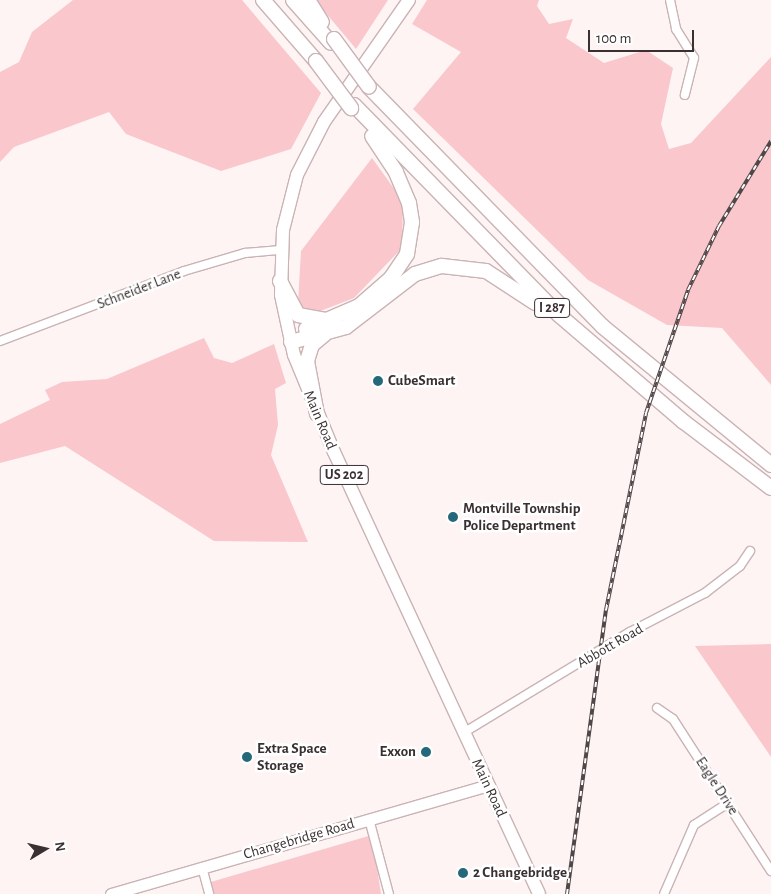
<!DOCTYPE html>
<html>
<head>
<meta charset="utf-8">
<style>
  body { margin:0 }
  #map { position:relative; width:771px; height:894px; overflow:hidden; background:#fef4f4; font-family:"Alegreya Sans",sans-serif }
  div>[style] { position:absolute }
  .green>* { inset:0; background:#f9c7cc }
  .roads { filter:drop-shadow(1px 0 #cab3b5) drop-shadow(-1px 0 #cab3b5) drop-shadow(0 1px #cab3b5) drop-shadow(0 -1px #cab3b5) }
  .street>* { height:8px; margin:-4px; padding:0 4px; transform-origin:4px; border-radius:4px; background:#fff }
  .secondary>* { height:11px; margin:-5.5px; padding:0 5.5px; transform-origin:5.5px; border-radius:5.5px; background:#fff }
  .primary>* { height:12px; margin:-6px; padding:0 6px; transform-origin:6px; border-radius:6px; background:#fff }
  .highway>* { height:14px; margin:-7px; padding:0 7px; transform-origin:7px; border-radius:7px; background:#fff }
  .rail>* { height:4px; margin-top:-2px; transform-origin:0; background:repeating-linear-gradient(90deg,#fff 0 5.5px,#514748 0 11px); box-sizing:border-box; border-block:1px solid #514748 }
  .bridges { filter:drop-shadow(1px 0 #cab3b5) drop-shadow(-1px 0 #cab3b5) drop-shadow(0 1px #cab3b5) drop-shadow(0 -1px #cab3b5) }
  .highway-bridge>* { height:14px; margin:-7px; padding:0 7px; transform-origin:7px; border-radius:7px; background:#fff }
  .dots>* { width:14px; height:14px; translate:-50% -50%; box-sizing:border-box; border:2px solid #fff; border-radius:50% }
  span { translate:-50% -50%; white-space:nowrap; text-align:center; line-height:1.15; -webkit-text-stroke:5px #fff; paint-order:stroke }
  .shield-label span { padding:1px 4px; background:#fff; border:1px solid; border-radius:4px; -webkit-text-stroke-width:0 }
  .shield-label { font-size:14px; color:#3a3031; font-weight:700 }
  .street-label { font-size:15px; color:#3a3031 }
  .poi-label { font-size:15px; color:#3a3031; font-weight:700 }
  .left { translate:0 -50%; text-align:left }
  .right { translate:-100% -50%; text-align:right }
  .north { position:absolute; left:20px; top:824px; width:50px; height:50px; -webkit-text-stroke:4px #fff; paint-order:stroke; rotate:81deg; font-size:14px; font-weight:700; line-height:20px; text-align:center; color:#3a3031 }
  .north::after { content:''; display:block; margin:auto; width:18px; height:22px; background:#3a3031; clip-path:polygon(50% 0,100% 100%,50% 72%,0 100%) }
  .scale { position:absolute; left:588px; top:30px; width:106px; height:22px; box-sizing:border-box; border:2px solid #3a3031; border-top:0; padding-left:6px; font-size:15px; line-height:18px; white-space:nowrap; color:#3a3031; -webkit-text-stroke:4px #fff; paint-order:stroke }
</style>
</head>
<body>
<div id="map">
  <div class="green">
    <div style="clip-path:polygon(73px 0,242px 0,321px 93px,291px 149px,221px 171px,126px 134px,109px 112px,14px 147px,0 162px,0 72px,19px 62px,32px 32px)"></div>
    <div style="clip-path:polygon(315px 0,388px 0,356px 49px)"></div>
    <div style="clip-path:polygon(427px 0,539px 0,537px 6px,549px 24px,573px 19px,566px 38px,604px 63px,646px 50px,673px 68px,661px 124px,669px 149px,691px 143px,771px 57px,771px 385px,722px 328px,667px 325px,588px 280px,413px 109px,461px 52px,412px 24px)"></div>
    <div style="clip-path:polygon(372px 158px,403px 201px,402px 248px,354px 298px,318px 312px,308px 347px,298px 303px,301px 251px)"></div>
    <div style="clip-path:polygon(204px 338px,214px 358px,232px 363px,274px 344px,286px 383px,275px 389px,278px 425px,271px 455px,308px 542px,214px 541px,65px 446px,0 463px,0 424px,50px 400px,45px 390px,62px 382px,107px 379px)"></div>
    <div style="clip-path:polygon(771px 644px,771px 757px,695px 646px)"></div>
    <div style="clip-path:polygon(372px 835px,381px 894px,207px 894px,204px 884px)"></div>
  </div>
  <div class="roads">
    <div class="street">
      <div style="left:670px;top:0;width:30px;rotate:78deg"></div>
      <div style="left:676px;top:29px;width:34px;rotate:58deg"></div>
      <div style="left:694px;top:58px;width:38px;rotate:104deg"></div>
      <div style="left:0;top:341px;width:197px;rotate:-20.8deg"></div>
      <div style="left:184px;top:271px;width:64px;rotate:-16.4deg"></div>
      <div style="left:245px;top:253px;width:36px;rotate:-5deg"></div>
      <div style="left:657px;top:708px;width:19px;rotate:35deg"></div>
      <div style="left:673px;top:719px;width:181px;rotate:57.2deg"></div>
      <div style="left:463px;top:733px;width:195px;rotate:-31.2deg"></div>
      <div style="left:630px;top:632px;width:85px;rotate:-27.5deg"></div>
      <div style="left:705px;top:593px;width:44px;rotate:-37.6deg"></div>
      <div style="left:740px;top:566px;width:18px;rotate:-56deg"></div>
      <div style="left:369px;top:819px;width:78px;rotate:75.1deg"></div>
      <div style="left:202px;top:867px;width:28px;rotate:75deg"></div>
      <div style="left:664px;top:894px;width:75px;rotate:-66.5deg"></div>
      <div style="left:694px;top:825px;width:40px;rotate:-32.9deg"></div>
    </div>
    <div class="secondary">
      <div style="left:111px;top:894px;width:392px;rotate:-16.1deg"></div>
    </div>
    <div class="primary">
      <div style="left:409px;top:0;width:149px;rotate:124.9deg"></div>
      <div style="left:324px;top:122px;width:59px;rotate:117deg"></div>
      <div style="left:297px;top:175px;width:57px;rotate:104.3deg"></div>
      <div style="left:283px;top:230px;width:65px;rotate:91.8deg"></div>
      <div style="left:281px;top:295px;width:61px;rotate:77.8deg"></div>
      <div style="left:294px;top:355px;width:105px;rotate:67.6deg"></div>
      <div style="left:334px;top:452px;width:487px;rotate:65.1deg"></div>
    </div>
    <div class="highway">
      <div style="left:263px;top:0;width:81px;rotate:49deg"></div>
      <div style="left:293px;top:0;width:57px;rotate:48.5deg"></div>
      <div style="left:308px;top:0;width:26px;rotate:58deg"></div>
      <div style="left:369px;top:87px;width:334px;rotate:45.7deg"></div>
      <div style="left:602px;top:326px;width:219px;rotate:39.4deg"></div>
      <div style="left:354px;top:105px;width:293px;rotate:45.7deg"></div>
      <div style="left:559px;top:315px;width:165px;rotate:40.6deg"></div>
      <div style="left:684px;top:422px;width:109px;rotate:37.2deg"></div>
      <div style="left:280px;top:281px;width:38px;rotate:62deg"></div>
      <div style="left:298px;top:315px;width:28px;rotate:10deg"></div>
      <div style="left:306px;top:329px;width:58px;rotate:-23.5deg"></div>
      <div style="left:359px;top:306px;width:43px;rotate:-41.2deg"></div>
      <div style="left:391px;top:278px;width:29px;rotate:-56deg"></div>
      <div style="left:407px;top:254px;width:32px;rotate:-81deg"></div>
      <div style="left:412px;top:222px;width:19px;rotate:-99deg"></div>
      <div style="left:409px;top:203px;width:34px;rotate:-113deg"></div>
      <div style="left:396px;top:172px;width:43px;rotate:-123.7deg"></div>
      <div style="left:291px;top:342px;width:57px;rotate:-15.3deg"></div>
      <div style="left:346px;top:327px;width:87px;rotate:-37.5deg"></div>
      <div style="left:415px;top:274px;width:28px;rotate:-17deg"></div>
      <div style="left:442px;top:266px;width:44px;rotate:6.5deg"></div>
      <div style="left:486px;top:271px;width:59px;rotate:33.1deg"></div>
      <div style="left:317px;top:414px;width:54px;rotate:-100.7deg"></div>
      <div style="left:307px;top:361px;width:17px;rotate:-73deg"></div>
      <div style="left:312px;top:345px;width:16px;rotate:-40deg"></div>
    </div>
  </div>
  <div class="rail">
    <div style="left:567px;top:894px;width:287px;rotate:-82.2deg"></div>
    <div style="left:606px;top:610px;width:201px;rotate:-78.5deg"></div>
    <div style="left:646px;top:413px;width:130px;rotate:-71.1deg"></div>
    <div style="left:688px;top:290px;width:71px;rotate:-64.2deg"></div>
    <div style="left:719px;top:226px;width:100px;rotate:-58.5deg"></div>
  </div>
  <div class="bridges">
    <div class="highway-bridge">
      <div style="left:334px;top:39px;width:59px;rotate:53.9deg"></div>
      <div style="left:316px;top:61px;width:59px;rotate:53.3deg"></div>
    </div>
  </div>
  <div class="dots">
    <div style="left:378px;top:381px;background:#25687a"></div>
    <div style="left:453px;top:517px;background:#25687a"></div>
    <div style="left:426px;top:752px;background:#25687a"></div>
    <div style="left:247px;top:757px;background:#25687a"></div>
    <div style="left:463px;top:873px;background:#25687a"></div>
  </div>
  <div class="shield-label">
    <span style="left:552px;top:308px">I 287</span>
    <span style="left:344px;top:475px">US 202</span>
  </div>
  <div class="street-label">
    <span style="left:139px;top:289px;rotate:-21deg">Schneider Lane</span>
    <span style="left:320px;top:420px;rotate:67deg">Main Road</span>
    <span style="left:610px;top:646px;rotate:-30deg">Abbott Road</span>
    <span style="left:717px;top:786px;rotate:57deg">Eagle Drive</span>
    <span style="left:489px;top:788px;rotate:65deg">Main Road</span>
    <span style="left:299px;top:839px;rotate:-16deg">Changebridge Road</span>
  </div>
  <div class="poi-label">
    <span class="left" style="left:388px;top:381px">CubeSmart</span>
    <span class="left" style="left:463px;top:517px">Montville Township<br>Police Department</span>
    <span class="left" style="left:257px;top:757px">Extra Space<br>Storage</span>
    <span class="right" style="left:416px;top:752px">Exxon</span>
    <span class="left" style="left:473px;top:873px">2 Changebridge</span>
  </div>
  <div class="north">N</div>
  <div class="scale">100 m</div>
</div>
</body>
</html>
